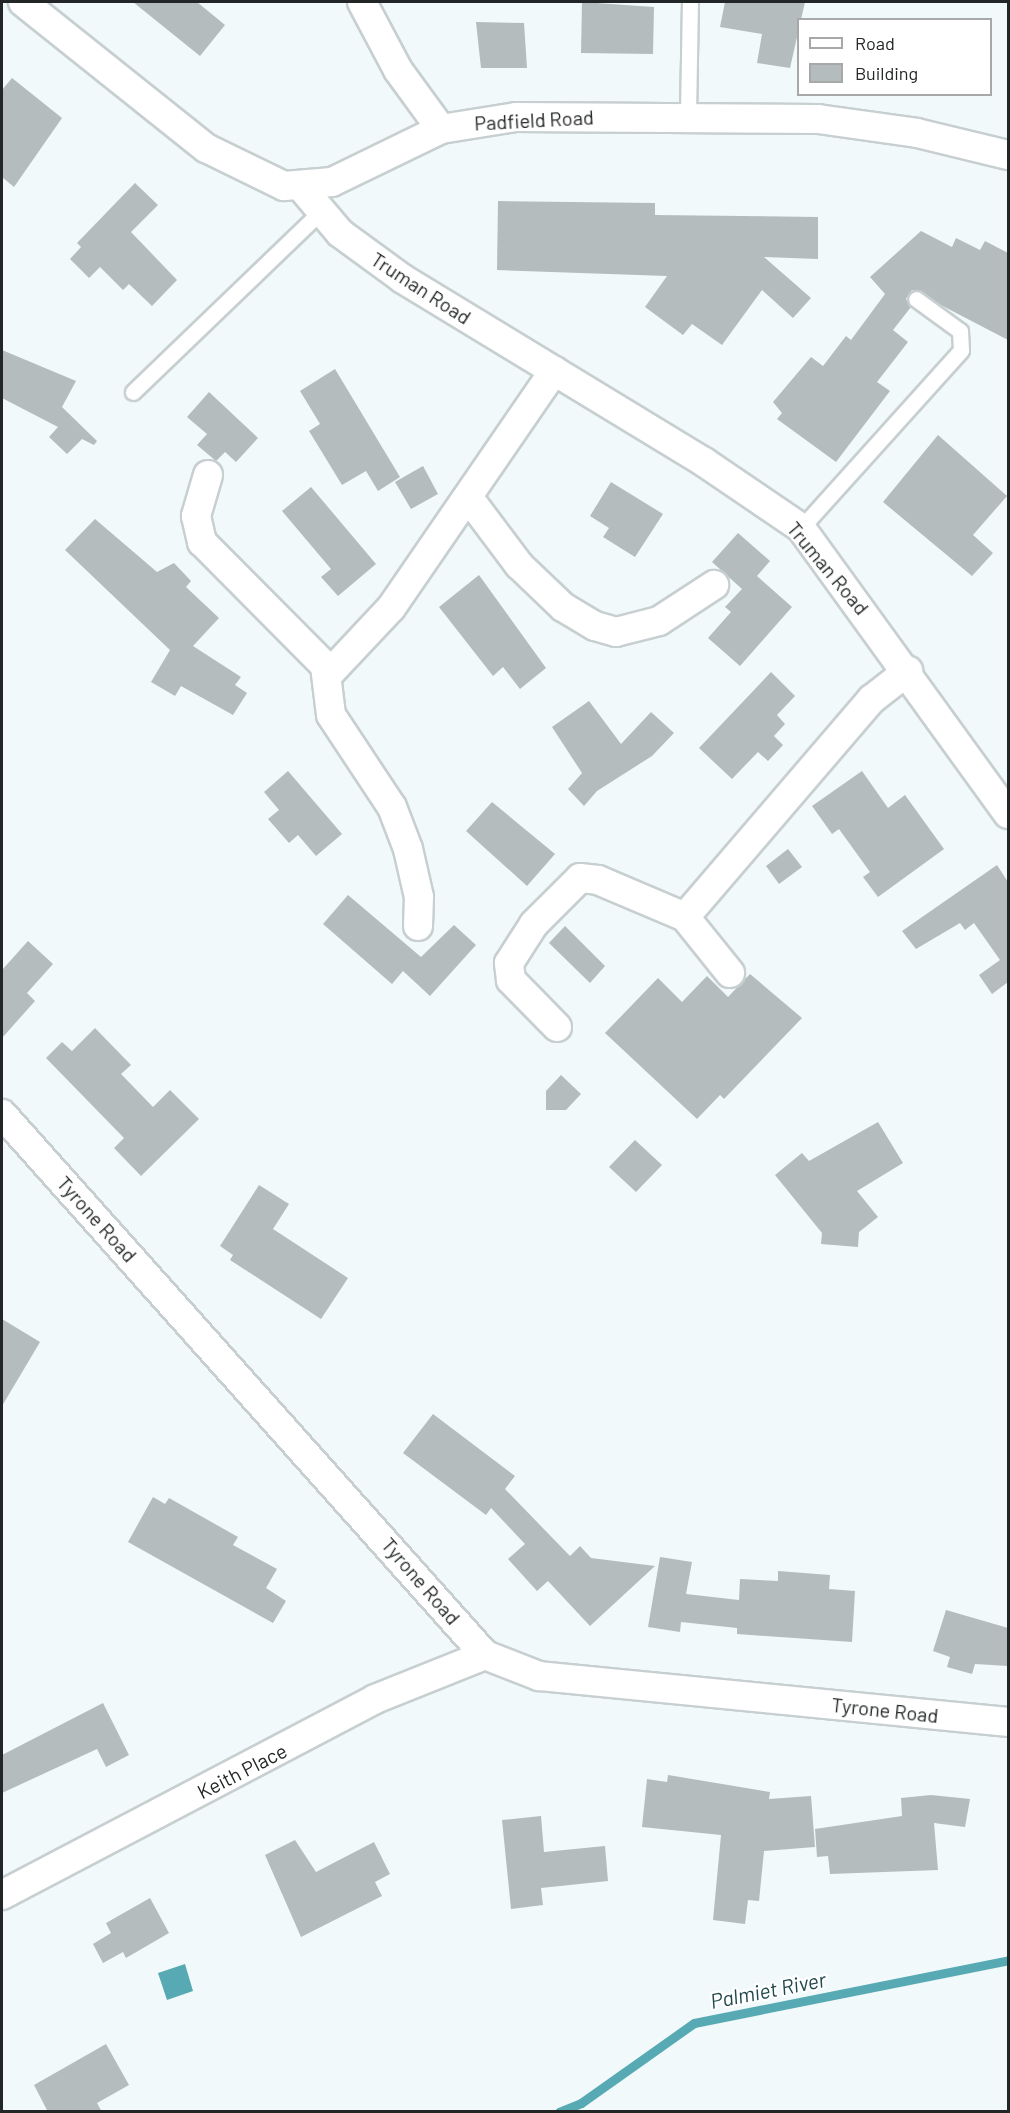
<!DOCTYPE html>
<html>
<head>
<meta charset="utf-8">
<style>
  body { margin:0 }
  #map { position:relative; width:1010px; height:2113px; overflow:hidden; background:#f1f9fa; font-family:Barlow,sans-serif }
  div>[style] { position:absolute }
  .water>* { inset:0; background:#57aab3 }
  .stream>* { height:9px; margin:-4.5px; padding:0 4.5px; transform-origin:4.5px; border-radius:4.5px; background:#57aab3 }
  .building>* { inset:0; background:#b5bcbd }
  .roads { filter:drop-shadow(2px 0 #c7cfd0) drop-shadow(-2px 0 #c7cfd0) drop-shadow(0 2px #c7cfd0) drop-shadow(0 -2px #c7cfd0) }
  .lane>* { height:15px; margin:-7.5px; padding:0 7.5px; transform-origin:7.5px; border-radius:7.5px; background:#fff }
  .street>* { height:28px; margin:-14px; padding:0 14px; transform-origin:14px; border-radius:14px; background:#fff }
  span { translate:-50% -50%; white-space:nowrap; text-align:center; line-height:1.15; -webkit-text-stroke:4.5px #fff; paint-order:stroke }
  .street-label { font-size:20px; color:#232626 }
  .water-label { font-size:21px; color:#21484c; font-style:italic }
  .frame { position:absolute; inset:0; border:3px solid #232626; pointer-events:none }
  .legend { position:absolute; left:797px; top:18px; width:195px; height:78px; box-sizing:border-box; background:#fff; border:2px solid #a7a8a8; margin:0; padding:8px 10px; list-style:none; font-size:18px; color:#232626 }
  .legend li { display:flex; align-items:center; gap:12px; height:30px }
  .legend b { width:30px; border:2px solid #a7a8a8 }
</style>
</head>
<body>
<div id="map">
  <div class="water">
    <div style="clip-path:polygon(185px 1964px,193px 1991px,167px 2000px,158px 1973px)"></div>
  </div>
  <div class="stream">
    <div style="left:559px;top:2112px;width:24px;rotate:-22deg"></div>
    <div style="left:581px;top:2103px;width:138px;rotate:-35.3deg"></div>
    <div style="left:694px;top:2023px;width:320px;rotate:-11.3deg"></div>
  </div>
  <div class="building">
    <div style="clip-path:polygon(133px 2px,197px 2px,225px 25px,200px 56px)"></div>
    <div style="clip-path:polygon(582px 2px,654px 7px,653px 54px,581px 53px)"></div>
    <div style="clip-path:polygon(725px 2px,805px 2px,790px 68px,757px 63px,762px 34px,720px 27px)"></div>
    <div style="clip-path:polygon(476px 22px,524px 23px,527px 68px,481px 68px)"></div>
    <div style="clip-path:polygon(12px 78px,62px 118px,14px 187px,2px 177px,2px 90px)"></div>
    <div style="clip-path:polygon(135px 183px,158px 205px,131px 232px,177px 280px,152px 306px,129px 284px,123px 290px,100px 267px,89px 278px,70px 259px,81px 247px,77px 243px)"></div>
    <div style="clip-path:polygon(498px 201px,655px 203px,655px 215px,818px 217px,818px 259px,764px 257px,811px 298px,793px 318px,762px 290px,722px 345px,692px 324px,683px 335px,645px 307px,667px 276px,497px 270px)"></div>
    <div style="clip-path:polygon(921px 231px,952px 247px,956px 238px,980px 250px,985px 241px,1008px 253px,1008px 340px,912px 290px,906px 299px,911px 307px,893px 330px,908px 342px,877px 382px,890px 391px,836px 462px,777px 419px,782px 413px,773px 402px,811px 357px,823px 366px,846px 336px,851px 340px,885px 294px,870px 277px)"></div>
    <div style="clip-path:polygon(2px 350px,76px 381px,62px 407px,97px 441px,94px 445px,82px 439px,67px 454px,49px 437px,58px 427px,2px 398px)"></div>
    <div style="clip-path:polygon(335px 369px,400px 477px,378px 491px,366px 471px,342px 485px,309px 431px,320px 424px,300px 391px)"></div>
    <div style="clip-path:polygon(209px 392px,258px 438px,236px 462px,225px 452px,216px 461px,197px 445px,207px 434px,187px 417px)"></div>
    <div style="clip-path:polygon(938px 435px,1007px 496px,973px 535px,993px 553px,972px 576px,883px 502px)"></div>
    <div style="clip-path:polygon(423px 466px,438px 494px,411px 509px,395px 482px)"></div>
    <div style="clip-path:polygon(611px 482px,663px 514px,635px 557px,603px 537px,609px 528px,590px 516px)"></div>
    <div style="clip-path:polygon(311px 487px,376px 564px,338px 596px,321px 577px,331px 569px,282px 511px)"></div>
    <div style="clip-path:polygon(95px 519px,157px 572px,174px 563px,191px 581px,186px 587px,219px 618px,193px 646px,241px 677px,235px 685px,247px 693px,233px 715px,181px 686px,175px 696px,151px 682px,170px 650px,65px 550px)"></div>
    <div style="clip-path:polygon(738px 533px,770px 561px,757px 576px,792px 607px,740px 666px,708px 638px,731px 612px,725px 607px,742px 589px,712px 562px)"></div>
    <div style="clip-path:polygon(479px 575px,546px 668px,520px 689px,503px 667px,493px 676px,439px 607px)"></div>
    <div style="clip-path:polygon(771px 672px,795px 696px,777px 715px,785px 724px,774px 736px,783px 745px,768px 761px,758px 752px,732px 779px,699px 748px)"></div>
    <div style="clip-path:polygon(589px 701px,621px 744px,651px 712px,674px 733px,652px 756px,597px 791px,584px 806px,568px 789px,582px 773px,552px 727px)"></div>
    <div style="clip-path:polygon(288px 771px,342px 834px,316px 856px,298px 835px,289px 843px,268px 819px,279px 810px,264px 792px)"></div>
    <div style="clip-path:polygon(862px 771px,888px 808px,905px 795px,944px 849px,878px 897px,863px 877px,870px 872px,839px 829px,832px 834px,812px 806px)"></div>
    <div style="clip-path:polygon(492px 802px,555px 854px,527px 886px,466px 831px)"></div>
    <div style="clip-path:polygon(788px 849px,802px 867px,779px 884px,766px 866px)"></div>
    <div style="clip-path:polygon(997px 865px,1008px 882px,1008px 982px,992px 994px,979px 975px,1000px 960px,974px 923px,965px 930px,960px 923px,916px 949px,902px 931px)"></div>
    <div style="clip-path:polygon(348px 895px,421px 957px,454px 925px,476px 945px,430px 996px,403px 971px,392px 984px,323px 924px)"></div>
    <div style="clip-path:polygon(565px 926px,605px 966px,590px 983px,549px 943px)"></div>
    <div style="clip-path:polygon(28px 941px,53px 964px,27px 993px,35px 1001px,2px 1038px,2px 970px)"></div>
    <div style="clip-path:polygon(750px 974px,802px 1018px,724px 1099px,720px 1095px,697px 1119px,605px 1033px,658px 978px,682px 1002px,707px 976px,728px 997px)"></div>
    <div style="clip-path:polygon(95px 1028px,131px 1065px,121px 1074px,153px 1107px,170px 1090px,199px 1119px,141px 1176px,114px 1148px,124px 1138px,46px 1058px,62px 1042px,72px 1051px)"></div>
    <div style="clip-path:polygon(561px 1075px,581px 1094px,566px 1110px,546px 1110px,546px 1091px)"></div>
    <div style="clip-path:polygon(878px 1122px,903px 1163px,857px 1191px,878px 1217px,859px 1232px,858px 1247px,821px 1244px,822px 1233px,775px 1175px,802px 1153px,809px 1161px)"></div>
    <div style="clip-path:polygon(635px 1140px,662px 1165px,636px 1192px,609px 1167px)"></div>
    <div style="clip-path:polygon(259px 1185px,289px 1204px,273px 1229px,348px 1278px,321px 1319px,230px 1260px,233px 1255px,220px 1246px)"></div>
    <div style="clip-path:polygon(2px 1319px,40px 1342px,2px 1406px)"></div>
    <div style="clip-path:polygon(433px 1414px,515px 1476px,505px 1489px,570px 1556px,580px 1546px,591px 1558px,655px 1566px,590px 1626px,548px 1581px,537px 1591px,508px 1559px,525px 1544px,491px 1508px,486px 1515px,403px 1453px)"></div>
    <div style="clip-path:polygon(153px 1497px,165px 1504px,169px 1498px,238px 1537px,233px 1545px,277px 1569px,266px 1588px,286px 1601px,273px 1623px,128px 1542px)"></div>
    <div style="clip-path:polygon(660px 1557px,692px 1562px,686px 1594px,739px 1600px,740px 1579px,778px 1581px,778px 1571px,830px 1575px,829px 1589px,855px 1591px,852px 1642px,737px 1634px,737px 1628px,681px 1622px,680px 1632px,648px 1627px)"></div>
    <div style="clip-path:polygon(946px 1610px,1008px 1628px,1008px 1666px,975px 1664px,972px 1674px,947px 1667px,950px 1657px,933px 1651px)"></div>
    <div style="clip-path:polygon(103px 1703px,129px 1755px,106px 1767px,97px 1749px,2px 1793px,2px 1755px)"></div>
    <div style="clip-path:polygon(668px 1775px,770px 1792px,769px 1799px,811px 1796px,815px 1847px,764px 1851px,759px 1901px,748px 1900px,745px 1924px,713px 1920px,721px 1835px,642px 1827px,647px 1779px,667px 1782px)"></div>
    <div style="clip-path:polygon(931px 1795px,970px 1799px,965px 1827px,934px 1823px,938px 1870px,830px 1874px,828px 1856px,817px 1857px,815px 1829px,902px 1816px,901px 1798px)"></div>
    <div style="clip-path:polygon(541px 1816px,544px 1852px,605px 1846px,608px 1881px,541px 1888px,543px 1905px,511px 1909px,502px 1820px)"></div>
    <div style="clip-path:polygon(295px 1840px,316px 1872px,374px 1842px,390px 1874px,375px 1882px,382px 1896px,301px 1937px,265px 1855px)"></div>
    <div style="clip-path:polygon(150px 1898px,169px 1933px,126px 1958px,123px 1952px,103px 1963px,93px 1944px,111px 1933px,106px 1923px)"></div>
    <div style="clip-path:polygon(106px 2044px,129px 2085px,97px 2103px,102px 2112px,48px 2112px,34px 2085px)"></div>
  </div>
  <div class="roads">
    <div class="lane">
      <div style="left:688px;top:115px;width:113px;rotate:-89deg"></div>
      <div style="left:133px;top:392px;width:261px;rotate:-43.9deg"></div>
      <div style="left:801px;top:528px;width:239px;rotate:-48deg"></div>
      <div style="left:961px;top:350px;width:19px;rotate:-93deg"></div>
      <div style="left:960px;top:331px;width:54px;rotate:-144deg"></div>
    </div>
    <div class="street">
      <div style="left:23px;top:2px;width:234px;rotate:38.6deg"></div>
      <div style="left:206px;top:148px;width:87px;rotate:26deg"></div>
      <div style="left:284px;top:186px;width:48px;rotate:-4.8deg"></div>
      <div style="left:332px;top:182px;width:121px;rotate:-25.9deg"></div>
      <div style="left:441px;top:129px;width:76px;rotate:-9.1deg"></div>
      <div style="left:516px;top:117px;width:302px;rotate:0.4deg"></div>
      <div style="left:818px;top:119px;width:100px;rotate:8deg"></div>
      <div style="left:917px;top:133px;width:94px;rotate:13.6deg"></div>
      <div style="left:362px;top:2px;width:77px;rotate:62.1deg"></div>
      <div style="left:398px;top:70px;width:73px;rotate:53.9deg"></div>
      <div style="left:302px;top:188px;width:59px;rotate:49.8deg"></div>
      <div style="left:340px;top:233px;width:78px;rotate:36.1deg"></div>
      <div style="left:403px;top:279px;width:352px;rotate:31.3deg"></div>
      <div style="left:704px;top:462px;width:117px;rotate:34.2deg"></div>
      <div style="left:801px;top:528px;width:353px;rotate:54.1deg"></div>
      <div style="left:208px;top:475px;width:43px;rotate:106.3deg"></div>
      <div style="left:196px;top:516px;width:27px;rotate:77deg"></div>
      <div style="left:202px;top:542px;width:175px;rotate:45.2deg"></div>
      <div style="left:325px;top:666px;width:49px;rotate:83deg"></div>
      <div style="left:331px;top:715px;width:110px;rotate:56.5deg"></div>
      <div style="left:392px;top:807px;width:45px;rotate:69.1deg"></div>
      <div style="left:408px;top:849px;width:49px;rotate:77.1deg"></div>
      <div style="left:419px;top:897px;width:29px;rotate:92deg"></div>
      <div style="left:468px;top:497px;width:85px;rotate:53.1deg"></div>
      <div style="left:519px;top:565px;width:61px;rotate:43.7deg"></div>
      <div style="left:563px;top:607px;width:37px;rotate:31deg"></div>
      <div style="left:595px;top:626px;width:22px;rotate:16deg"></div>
      <div style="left:616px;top:632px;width:44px;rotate:-14.3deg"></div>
      <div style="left:659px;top:621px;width:66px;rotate:-33.2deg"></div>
      <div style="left:328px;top:675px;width:92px;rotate:-46.8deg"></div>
      <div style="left:391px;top:608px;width:288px;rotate:-55.5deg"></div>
      <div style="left:685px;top:917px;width:287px;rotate:-49.4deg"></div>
      <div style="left:872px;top:699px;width:46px;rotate:-37.9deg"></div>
      <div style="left:557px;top:1027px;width:66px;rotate:-134.4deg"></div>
      <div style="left:511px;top:980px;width:17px;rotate:-97deg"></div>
      <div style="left:509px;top:963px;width:46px;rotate:-57.3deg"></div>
      <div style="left:534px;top:924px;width:65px;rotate:-45deg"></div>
      <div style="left:580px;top:878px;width:18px;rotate:6deg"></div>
      <div style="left:598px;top:880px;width:95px;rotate:23deg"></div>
      <div style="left:685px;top:917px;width:72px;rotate:51.2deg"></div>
      <div style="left:2px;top:1114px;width:725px;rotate:48.24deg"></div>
      <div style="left:485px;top:1655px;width:58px;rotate:21.3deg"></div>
      <div style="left:539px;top:1676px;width:471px;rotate:5.6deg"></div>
      <div style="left:2px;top:1895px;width:421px;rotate:-27.7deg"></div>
      <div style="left:375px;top:1699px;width:118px;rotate:-21.8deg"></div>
    </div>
  </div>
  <div class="street-label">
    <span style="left:534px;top:120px;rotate:-3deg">Padfield Road</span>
    <span style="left:421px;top:288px;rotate:33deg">Truman Road</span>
    <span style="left:828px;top:568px;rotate:50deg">Truman Road</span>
    <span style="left:97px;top:1219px;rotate:48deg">Tyrone Road</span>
    <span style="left:421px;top:1581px;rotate:49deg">Tyrone Road</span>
    <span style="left:885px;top:1710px;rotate:6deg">Tyrone Road</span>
    <span style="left:242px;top:1771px;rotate:-27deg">Keith Place</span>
  </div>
  <div class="water-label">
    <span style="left:768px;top:1990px;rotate:-11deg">Palmiet River</span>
  </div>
  <div class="frame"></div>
  <ul class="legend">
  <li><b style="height:8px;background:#fff"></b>Road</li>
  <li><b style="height:16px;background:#b5bcbd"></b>Building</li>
  </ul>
</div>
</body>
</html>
